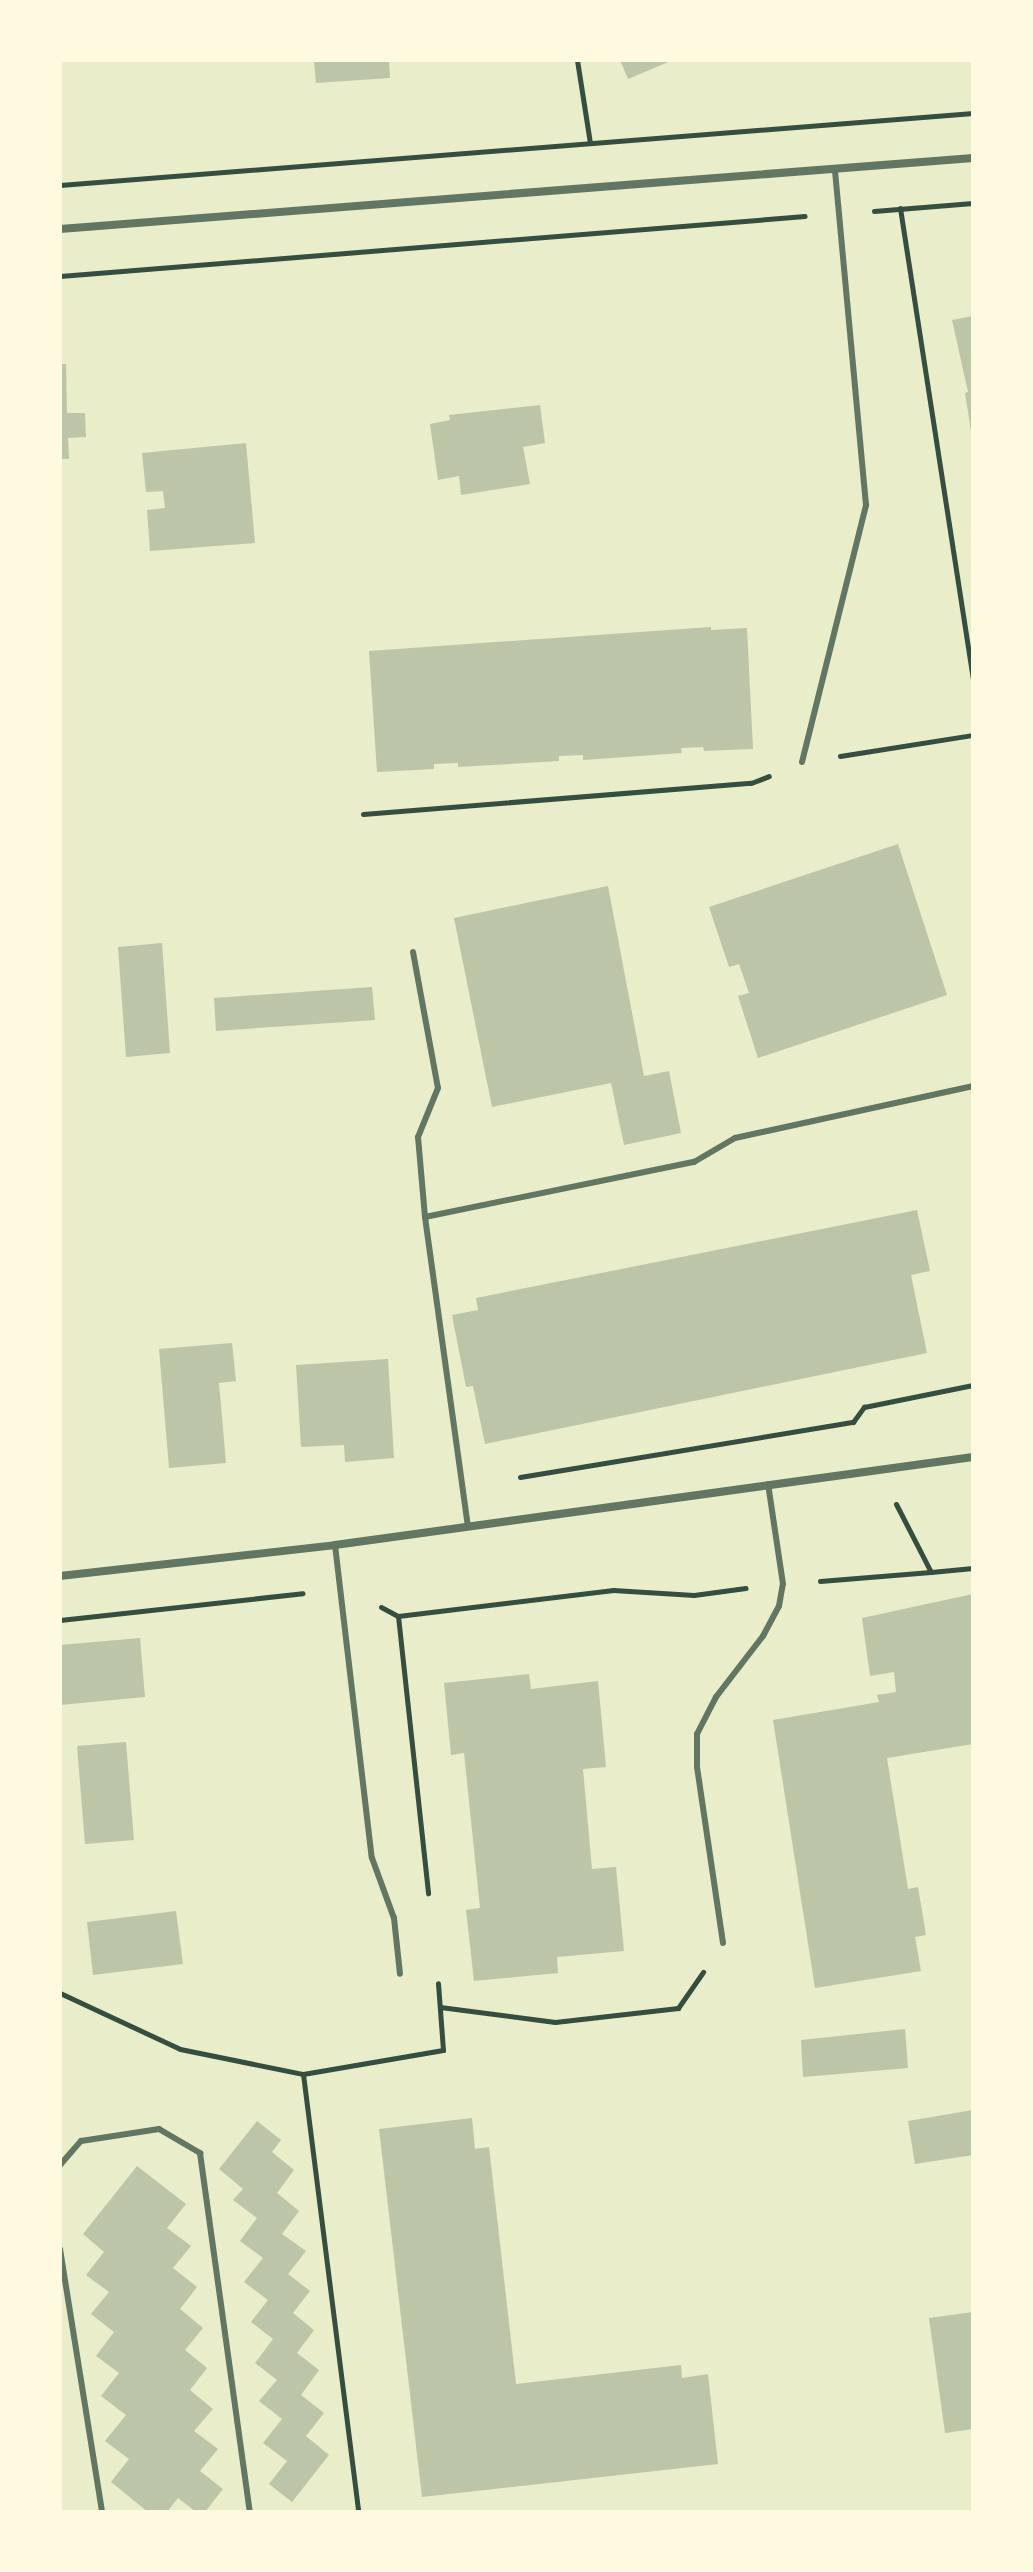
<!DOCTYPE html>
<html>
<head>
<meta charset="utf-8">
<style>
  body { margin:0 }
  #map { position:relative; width:1033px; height:2572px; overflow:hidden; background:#e9edc9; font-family:"PT Serif",serif }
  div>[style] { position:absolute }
  .building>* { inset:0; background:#bcc5a7 }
  .path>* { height:5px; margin:-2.5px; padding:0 2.5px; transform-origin:2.5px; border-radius:2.5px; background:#344e41 }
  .service>* { height:6px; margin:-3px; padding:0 3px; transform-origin:3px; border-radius:3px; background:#617663 }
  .minor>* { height:8px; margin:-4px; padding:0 4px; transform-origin:4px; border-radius:4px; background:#617663 }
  span { translate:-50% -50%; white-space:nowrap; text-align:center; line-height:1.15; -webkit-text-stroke:8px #fefae0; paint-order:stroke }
  .frame { position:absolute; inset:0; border:62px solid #fefae0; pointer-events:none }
</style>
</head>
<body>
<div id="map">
  <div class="building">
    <div style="clip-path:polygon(314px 60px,389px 60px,390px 78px,316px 83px)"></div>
    <div style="clip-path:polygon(620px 60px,673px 60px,628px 79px)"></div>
    <div style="clip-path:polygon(973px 316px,973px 431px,971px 431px,965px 393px,968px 392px,952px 320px)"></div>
    <div style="clip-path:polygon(60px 364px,66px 364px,67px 413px,85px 413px,86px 437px,68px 438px,69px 459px,60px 459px)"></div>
    <div style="clip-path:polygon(540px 405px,545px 443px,523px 447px,530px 484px,461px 495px,459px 476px,438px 480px,430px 424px,450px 420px,449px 415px)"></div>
    <div style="clip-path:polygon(246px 443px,255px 543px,150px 551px,147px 510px,165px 508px,163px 491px,146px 492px,142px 453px)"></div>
    <div style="clip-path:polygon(711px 627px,711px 630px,747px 628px,753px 749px,704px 751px,703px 747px,681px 748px,682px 753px,583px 760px,583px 755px,559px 756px,559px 761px,458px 767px,458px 763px,434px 764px,434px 769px,377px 772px,369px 651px)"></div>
    <div style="clip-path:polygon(898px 844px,947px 995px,758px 1058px,738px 996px,749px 993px,739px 964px,729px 967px,709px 907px)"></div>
    <div style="clip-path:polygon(608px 886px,644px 1076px,669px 1071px,681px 1133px,624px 1145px,611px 1083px,492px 1107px,454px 918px)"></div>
    <div style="clip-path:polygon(162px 943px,170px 1053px,126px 1057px,118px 947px)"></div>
    <div style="clip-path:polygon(372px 987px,375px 1020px,216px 1031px,214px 998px)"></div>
    <div style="clip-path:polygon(917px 1210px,930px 1271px,911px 1275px,927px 1353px,485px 1444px,473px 1386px,466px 1387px,452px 1315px,478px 1310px,476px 1298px)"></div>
    <div style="clip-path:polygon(232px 1343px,236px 1381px,219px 1383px,226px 1463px,169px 1468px,159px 1349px)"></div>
    <div style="clip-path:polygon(388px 1359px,394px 1458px,345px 1462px,344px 1445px,301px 1447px,296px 1365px)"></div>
    <div style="clip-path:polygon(973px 1594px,973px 1744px,887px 1758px,908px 1889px,918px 1887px,926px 1935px,915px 1937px,921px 1971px,815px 1988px,773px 1720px,879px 1702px,877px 1695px,896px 1692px,894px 1672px,870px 1676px,862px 1618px)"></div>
    <div style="clip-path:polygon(140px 1638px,145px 1697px,60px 1705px,60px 1645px)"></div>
    <div style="clip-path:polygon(529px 1674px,531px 1689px,598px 1681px,606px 1767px,583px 1769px,592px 1869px,616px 1867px,624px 1951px,557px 1957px,558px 1973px,474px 1981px,466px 1910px,480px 1908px,464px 1753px,451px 1755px,444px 1683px)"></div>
    <div style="clip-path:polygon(126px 1742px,134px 1840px,85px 1844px,77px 1746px)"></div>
    <div style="clip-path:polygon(176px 1911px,183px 1964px,93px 1975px,87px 1922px)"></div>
    <div style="clip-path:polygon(905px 2029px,908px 2068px,803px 2077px,801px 2040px)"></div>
    <div style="clip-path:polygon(973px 2110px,973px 2155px,915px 2164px,908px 2121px)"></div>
    <div style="clip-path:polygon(472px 2118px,475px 2149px,489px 2147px,516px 2384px,681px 2365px,682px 2378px,708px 2374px,718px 2464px,422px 2497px,379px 2129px)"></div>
    <div style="clip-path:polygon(257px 2121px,281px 2140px,272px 2152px,294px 2170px,277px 2193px,299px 2211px,282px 2234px,306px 2251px,288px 2274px,310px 2291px,293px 2313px,314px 2330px,297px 2353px,319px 2370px,301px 2395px,324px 2413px,306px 2436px,329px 2455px,292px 2502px,269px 2484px,287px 2461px,263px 2443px,282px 2419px,259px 2401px,277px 2380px,255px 2363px,273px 2339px,251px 2322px,268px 2300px,244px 2282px,263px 2258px,240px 2241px,257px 2218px,233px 2200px,243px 2189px,219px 2169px)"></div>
    <div style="clip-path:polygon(137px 2166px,186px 2204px,167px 2228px,191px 2246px,173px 2268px,197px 2287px,180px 2309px,203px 2328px,185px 2350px,207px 2368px,190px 2390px,213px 2409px,194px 2431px,218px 2449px,200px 2471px,223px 2489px,205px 2512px,196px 2512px,178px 2498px,167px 2512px,148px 2512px,111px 2482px,129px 2459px,105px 2441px,126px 2415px,101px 2396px,119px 2373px,96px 2356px,114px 2332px,91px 2314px,109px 2292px,86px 2275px,104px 2252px,83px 2234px)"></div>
    <div style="clip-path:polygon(973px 2312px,973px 2429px,945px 2433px,929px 2318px)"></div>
  </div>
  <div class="path">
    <div style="left:577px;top:60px;width:84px;rotate:81.1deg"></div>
    <div style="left:60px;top:185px;width:916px;rotate:-4.51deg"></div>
    <div style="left:900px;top:208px;width:477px;rotate:81.2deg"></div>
    <div style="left:874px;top:211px;width:99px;rotate:-4.6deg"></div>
    <div style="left:60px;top:276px;width:747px;rotate:-4.6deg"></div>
    <div style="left:840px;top:756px;width:135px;rotate:-9deg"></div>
    <div style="left:363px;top:814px;width:389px;rotate:-4.6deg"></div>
    <div style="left:751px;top:783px;width:19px;rotate:-21deg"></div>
    <div style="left:520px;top:1477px;width:338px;rotate:-9.4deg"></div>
    <div style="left:853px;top:1422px;width:19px;rotate:-54deg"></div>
    <div style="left:864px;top:1407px;width:111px;rotate:-11.4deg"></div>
    <div style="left:896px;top:1504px;width:76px;rotate:62.8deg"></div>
    <div style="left:931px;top:1572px;width:42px;rotate:-5.4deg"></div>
    <div style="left:820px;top:1581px;width:111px;rotate:-4.6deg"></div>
    <div style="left:381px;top:1607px;width:19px;rotate:28deg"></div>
    <div style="left:398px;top:1616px;width:217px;rotate:-6.9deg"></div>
    <div style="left:613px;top:1590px;width:81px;rotate:3.5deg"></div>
    <div style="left:694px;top:1595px;width:52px;rotate:-7.7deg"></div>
    <div style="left:398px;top:1616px;width:279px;rotate:83.8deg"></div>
    <div style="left:60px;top:1620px;width:244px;rotate:-6.3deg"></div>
    <div style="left:60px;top:1993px;width:132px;rotate:25deg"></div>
    <div style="left:180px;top:2049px;width:126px;rotate:11.5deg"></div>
    <div style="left:303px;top:2074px;width:142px;rotate:-9.7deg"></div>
    <div style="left:443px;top:2050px;width:67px;rotate:-94.3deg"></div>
    <div style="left:440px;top:2007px;width:116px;rotate:7.4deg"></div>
    <div style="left:555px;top:2022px;width:124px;rotate:-6.5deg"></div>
    <div style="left:678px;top:2008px;width:44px;rotate:-55.2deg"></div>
    <div style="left:303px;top:2074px;width:441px;rotate:82.8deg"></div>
  </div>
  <div class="service">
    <div style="left:802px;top:762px;width:265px;rotate:-76deg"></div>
    <div style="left:866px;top:505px;width:337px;rotate:-95.3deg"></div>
    <div style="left:413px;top:952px;width:138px;rotate:79.6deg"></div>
    <div style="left:438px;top:1088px;width:53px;rotate:112.2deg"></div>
    <div style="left:418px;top:1137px;width:80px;rotate:85deg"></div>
    <div style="left:425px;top:1217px;width:311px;rotate:82.1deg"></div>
    <div style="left:425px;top:1217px;width:275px;rotate:-11.6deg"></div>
    <div style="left:694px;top:1162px;width:48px;rotate:-30.3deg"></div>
    <div style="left:735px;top:1138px;width:244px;rotate:-12.3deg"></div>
    <div style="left:335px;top:1545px;width:315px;rotate:83.3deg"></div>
    <div style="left:372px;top:1858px;width:64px;rotate:69.9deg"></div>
    <div style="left:394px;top:1918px;width:56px;rotate:83.9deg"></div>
    <div style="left:723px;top:1943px;width:178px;rotate:-98.4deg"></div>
    <div style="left:697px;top:1767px;width:33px;rotate:-90deg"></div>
    <div style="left:697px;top:1734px;width:42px;rotate:-62.8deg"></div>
    <div style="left:716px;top:1697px;width:77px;rotate:-52.4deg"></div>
    <div style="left:763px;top:1636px;width:34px;rotate:-62deg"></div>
    <div style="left:779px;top:1606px;width:22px;rotate:-80deg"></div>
    <div style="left:783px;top:1584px;width:101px;rotate:-98.5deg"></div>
    <div style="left:60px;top:2165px;width:32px;rotate:-49deg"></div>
    <div style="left:81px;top:2141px;width:79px;rotate:-8.7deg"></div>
    <div style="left:159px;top:2129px;width:48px;rotate:30.3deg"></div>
    <div style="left:200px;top:2153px;width:362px;rotate:82.1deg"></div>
    <div style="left:60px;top:2249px;width:266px;rotate:80.9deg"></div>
  </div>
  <div class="minor">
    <div style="left:60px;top:229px;width:916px;rotate:-4.45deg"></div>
    <div style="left:60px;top:1576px;width:277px;rotate:-6.4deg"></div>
    <div style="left:335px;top:1545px;width:644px;rotate:-7.85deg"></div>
  </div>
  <div class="frame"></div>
</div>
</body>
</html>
